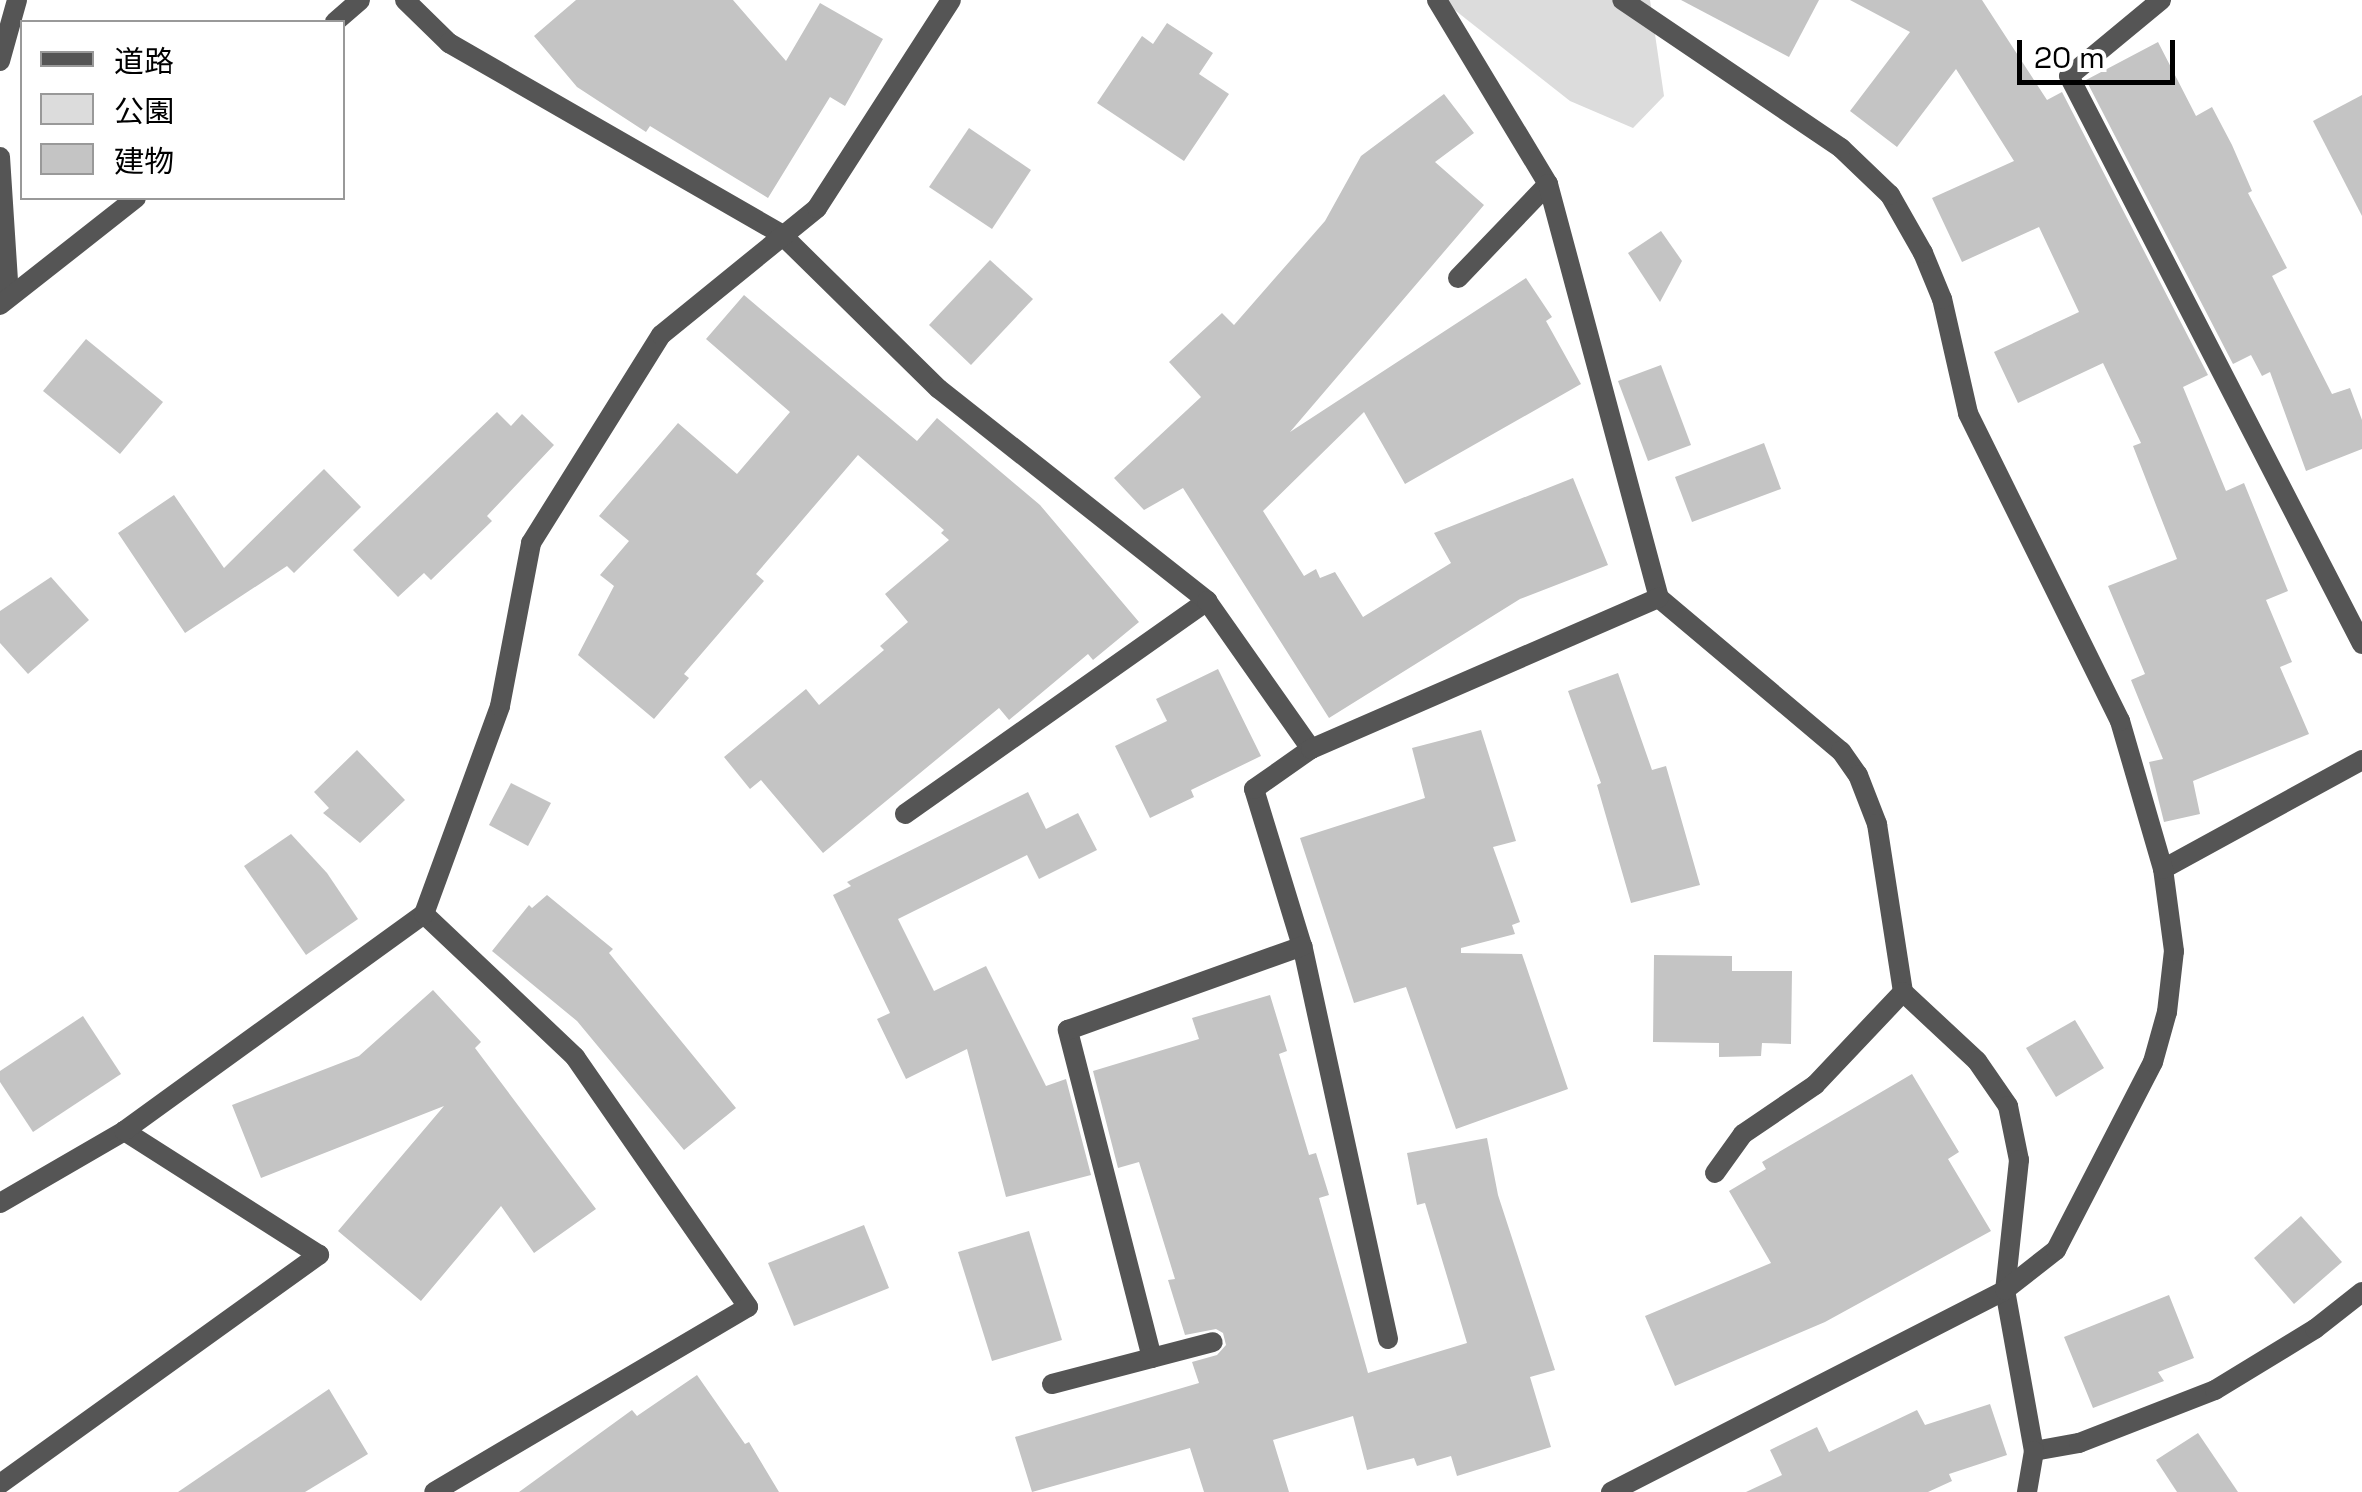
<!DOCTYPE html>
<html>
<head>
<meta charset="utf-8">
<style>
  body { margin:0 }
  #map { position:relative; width:2362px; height:1492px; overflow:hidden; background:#fff; font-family:"Space Grotesk","Noto Sans JP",sans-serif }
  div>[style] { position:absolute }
  .green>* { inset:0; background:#dcdcdc }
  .building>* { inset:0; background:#c4c4c4 }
  .lane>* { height:20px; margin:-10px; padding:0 10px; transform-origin:10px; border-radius:10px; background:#555 }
  .street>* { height:20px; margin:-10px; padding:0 10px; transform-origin:10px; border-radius:10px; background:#555 }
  span { translate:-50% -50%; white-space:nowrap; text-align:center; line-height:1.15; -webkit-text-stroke:8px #fff; paint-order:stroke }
  .legend { position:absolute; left:20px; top:20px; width:325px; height:180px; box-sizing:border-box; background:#fff; border:2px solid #999; margin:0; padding:12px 18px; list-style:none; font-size:30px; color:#000 }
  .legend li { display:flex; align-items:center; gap:20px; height:50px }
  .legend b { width:50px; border:2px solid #999 }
  .scale { position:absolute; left:2017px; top:40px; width:158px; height:45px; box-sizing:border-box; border:5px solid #000; border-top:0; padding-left:12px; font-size:30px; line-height:35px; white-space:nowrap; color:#000; -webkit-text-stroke:8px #fff; paint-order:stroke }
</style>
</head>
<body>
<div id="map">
  <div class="green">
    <div style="clip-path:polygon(1442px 0,1650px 0,1664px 96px,1633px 128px,1570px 101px)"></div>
  </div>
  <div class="building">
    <div style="clip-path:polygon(576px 0,733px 0,786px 61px,820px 3px,883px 39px,845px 106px,830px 97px,768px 198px,650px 126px,646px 132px,577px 87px,534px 36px)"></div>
    <div style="clip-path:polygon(1681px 0,1819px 0,1789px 57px)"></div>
    <div style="clip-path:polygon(1850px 0,1982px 0,2047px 100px,2062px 92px,2208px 375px,2183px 387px,2226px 491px,2244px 483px,2288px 591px,2266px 600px,2292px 662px,2280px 667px,2309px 734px,2193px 781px,2200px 814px,2164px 822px,2149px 762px,2163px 759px,2131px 680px,2145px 674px,2108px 586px,2177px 559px,2133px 446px,2141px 443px,2103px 363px,2018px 403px,1994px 352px,2079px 312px,2039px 227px,1962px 262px,1932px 198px,2014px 161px,1956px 69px,1897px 147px,1850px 111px,1910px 32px)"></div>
    <div style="clip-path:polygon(1167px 23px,1213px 53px,1199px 74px,1229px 94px,1184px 161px,1097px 103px,1142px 36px,1153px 44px)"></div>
    <div style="clip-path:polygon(2158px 42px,2196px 116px,2212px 107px,2232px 145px,2252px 191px,2248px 193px,2287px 268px,2272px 276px,2332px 394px,2350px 388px,2362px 420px,2362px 449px,2306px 471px,2270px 372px,2262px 376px,2251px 355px,2233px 364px,2086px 80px)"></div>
    <div style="clip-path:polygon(1444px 94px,1474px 133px,1435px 162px,1484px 205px,1290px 432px,1526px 278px,1552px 317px,1546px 321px,1581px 384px,1405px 484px,1364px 412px,1263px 511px,1304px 576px,1316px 569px,1320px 578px,1335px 572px,1363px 617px,1451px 563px,1434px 533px,1573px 478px,1608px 565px,1520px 599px,1329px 718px,1183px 488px,1144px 510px,1114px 478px,1201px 397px,1169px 362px,1222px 313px,1234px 325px,1325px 221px,1361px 156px)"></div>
    <div style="clip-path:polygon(2362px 95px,2362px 216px,2313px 121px)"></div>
    <div style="clip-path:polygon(969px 128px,1031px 170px,992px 229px,929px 187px)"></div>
    <div style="clip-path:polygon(1661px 231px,1682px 261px,1660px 302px,1628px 253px)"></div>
    <div style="clip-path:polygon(990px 260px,1033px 299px,971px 365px,929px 325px)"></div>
    <div style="clip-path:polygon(744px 295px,917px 441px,937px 418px,1040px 505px,1139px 622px,1093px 660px,1088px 654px,1009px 720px,999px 708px,823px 853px,761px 780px,750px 789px,724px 757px,806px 689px,819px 705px,884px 650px,880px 646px,908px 622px,885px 594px,949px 540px,941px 533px,944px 530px,858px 455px,756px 574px,764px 581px,684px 674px,689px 678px,654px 719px,578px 655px,614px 586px,600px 575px,629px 541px,599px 516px,678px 423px,737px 474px,790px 412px,706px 339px)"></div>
    <div style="clip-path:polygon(86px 339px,163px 402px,120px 454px,43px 391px)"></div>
    <div style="clip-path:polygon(1661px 365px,1691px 445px,1648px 461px,1618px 381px)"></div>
    <div style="clip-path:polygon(497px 412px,511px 426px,522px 414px,554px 445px,487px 516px,492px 521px,431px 580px,424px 573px,398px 597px,353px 550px)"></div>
    <div style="clip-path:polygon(1764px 443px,1781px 489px,1692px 522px,1675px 477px)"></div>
    <div style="clip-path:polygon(324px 469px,361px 507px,294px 573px,287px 566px,185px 633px,118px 533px,174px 495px,224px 568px)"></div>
    <div style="clip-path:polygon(51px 577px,89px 620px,28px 674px,0 643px,0 611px)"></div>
    <div style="clip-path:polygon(1218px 669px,1261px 756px,1191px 790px,1194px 797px,1150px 818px,1115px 746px,1167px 721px,1156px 699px)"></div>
    <div style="clip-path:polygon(1618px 673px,1652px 770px,1666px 766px,1700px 885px,1631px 903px,1597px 785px,1601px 783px,1568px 691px)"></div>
    <div style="clip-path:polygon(1481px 730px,1516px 841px,1493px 847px,1520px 922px,1512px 925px,1515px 934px,1461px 948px,1461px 953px,1522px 954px,1568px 1089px,1456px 1129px,1406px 987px,1354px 1003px,1300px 838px,1425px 798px,1412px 748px)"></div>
    <div style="clip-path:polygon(357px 750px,405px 800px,360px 843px,323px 813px,329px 808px,314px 792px)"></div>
    <div style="clip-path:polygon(511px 783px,551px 803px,528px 846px,489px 825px)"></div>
    <div style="clip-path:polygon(1028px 792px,1046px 829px,1078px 813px,1097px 850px,1039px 879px,1027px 855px,898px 919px,934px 991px,986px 966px,1046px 1086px,1066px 1079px,1091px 1175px,1006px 1197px,967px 1049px,906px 1079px,877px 1019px,890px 1013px,833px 895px,851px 886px,847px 882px)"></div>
    <div style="clip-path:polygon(291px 834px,327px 873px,358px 919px,306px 955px,244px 866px)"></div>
    <div style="clip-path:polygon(547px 895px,613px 949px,609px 953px,736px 1108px,684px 1150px,577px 1021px,492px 951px,529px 905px,532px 908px)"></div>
    <div style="clip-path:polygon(1654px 955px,1732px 956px,1732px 971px,1792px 971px,1791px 1044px,1762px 1043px,1761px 1056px,1719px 1057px,1719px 1043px,1653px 1042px)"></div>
    <div style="clip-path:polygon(433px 990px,481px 1042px,475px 1048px,596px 1209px,534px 1253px,501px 1206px,421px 1301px,338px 1231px,444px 1106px,261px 1178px,232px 1105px,359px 1056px)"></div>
    <div style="clip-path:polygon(1270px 995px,1287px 1051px,1279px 1054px,1309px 1155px,1316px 1153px,1329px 1195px,1319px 1198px,1368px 1373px,1467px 1343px,1425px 1203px,1417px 1205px,1407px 1153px,1487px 1138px,1498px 1195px,1555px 1370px,1530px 1377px,1551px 1447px,1457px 1476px,1451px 1456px,1417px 1466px,1414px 1458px,1367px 1470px,1353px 1416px,1273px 1440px,1289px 1492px,1204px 1492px,1190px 1448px,1032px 1492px,1015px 1437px,1199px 1383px,1192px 1362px,1217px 1355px,1226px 1345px,1223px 1333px,1216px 1329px,1185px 1335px,1168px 1280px,1175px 1279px,1139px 1162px,1118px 1168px,1093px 1071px,1199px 1039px,1192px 1018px)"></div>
    <div style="clip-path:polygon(83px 1016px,121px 1074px,33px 1132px,0 1082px,0 1071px)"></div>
    <div style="clip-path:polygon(2075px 1020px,2104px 1068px,2056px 1097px,2026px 1048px)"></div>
    <div style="clip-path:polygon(1912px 1074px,1959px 1152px,1948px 1159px,1991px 1231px,1825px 1322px,1675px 1386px,1645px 1316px,1771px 1263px,1729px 1191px,1766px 1169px,1762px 1162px)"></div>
    <div style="clip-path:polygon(2301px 1216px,2342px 1262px,2294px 1304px,2254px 1258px)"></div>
    <div style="clip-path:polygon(864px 1225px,889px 1288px,794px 1326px,768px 1263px)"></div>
    <div style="clip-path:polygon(1029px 1231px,1062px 1340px,992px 1361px,958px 1252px)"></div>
    <div style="clip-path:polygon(2169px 1295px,2194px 1358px,2158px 1372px,2164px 1381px,2093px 1408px,2064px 1337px)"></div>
    <div style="clip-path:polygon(697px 1375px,745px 1444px,749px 1442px,779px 1492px,519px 1492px,632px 1410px,637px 1416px)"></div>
    <div style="clip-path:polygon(329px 1389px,368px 1454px,305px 1492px,178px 1492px)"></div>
    <div style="clip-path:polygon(1990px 1404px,2007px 1455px,1949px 1474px,1952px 1481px,1928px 1492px,1746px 1492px,1782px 1475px,1770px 1450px,1817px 1427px,1829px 1452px,1917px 1410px,1925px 1425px)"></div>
    <div style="clip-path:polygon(2198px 1433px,2238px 1492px,2177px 1492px,2156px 1460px)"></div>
  </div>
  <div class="lane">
    <div style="left:1458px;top:278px;width:130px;rotate:-46.2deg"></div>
    <div style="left:905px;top:814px;width:370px;rotate:-35.2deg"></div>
    <div style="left:424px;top:914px;width:208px;rotate:43.4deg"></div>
    <div style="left:575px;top:1057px;width:304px;rotate:55.3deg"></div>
    <div style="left:748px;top:1307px;width:364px;rotate:149.5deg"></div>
    <div style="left:2034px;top:1451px;width:46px;rotate:-10.1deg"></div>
    <div style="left:2079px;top:1443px;width:146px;rotate:-21.3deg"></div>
    <div style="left:2215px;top:1390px;width:117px;rotate:-31.4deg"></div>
    <div style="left:2315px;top:1329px;width:60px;rotate:-38.2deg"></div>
    <div style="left:0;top:1484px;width:393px;rotate:-35.7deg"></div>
    <div style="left:319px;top:1255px;width:231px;rotate:-147.5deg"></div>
  </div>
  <div class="street">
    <div style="left:405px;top:0;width:62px;rotate:44.3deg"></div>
    <div style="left:449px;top:43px;width:383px;rotate:29.9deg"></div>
    <div style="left:781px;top:234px;width:221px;rotate:44.5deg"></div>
    <div style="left:939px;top:389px;width:342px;rotate:38.3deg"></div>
    <div style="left:1207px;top:601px;width:181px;rotate:54.9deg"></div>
    <div style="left:1437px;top:0;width:215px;rotate:58.9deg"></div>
    <div style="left:1548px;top:184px;width:429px;rotate:75deg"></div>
    <div style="left:1659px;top:598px;width:238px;rotate:40.1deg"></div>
    <div style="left:1841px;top:751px;width:29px;rotate:55deg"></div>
    <div style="left:1858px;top:775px;width:53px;rotate:68.8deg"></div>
    <div style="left:1877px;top:824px;width:170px;rotate:81.2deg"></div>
    <div style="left:1903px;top:992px;width:101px;rotate:43deg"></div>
    <div style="left:1977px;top:1061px;width:55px;rotate:55.4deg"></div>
    <div style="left:2008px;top:1106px;width:55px;rotate:78.5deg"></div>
    <div style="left:2019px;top:1160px;width:131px;rotate:96.1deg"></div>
    <div style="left:2005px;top:1290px;width:164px;rotate:79.8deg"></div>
    <div style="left:2034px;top:1451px;width:42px;rotate:99.7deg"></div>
    <div style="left:2161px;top:0;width:119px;rotate:140.4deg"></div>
    <div style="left:2069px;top:76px;width:639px;rotate:62.71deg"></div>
    <div style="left:335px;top:22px;width:33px;rotate:-41deg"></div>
    <div style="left:0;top:61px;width:63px;rotate:-74.4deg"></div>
    <div style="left:0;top:157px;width:138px;rotate:86.3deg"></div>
    <div style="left:0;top:305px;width:173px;rotate:-38.2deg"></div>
    <div style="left:2163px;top:869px;width:227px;rotate:-28.7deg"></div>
    <div style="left:1715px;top:1173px;width:48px;rotate:-54.3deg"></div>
    <div style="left:1743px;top:1134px;width:87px;rotate:-34.2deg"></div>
    <div style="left:1815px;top:1085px;width:128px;rotate:-46.6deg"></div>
    <div style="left:0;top:1203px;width:143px;rotate:-30.1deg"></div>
    <div style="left:124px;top:1131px;width:370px;rotate:-35.9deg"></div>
    <div style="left:424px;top:914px;width:221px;rotate:-69.9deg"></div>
    <div style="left:500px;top:706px;width:166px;rotate:-79.2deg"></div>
    <div style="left:531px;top:543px;width:245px;rotate:-58deg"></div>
    <div style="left:661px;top:335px;width:201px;rotate:-39.1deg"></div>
    <div style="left:817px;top:208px;width:247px;rotate:-57.2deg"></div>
    <div style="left:1388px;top:1339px;width:402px;rotate:-102.3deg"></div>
    <div style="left:1302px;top:946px;width:164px;rotate:-107deg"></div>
    <div style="left:1254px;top:789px;width:70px;rotate:-35.1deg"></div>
    <div style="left:1311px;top:749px;width:379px;rotate:-23.5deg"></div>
    <div style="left:1152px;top:1358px;width:339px;rotate:-104.4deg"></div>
    <div style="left:1068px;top:1030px;width:249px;rotate:-19.7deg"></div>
    <div style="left:1052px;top:1384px;width:166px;rotate:-14.6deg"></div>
    <div style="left:1611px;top:1492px;width:443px;rotate:-27.1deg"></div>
    <div style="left:2005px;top:1290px;width:65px;rotate:-38.1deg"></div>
    <div style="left:2056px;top:1250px;width:212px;rotate:-62.7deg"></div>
    <div style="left:2153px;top:1062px;width:52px;rotate:-74.4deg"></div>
    <div style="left:2167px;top:1012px;width:61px;rotate:-83.5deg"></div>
    <div style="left:2174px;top:951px;width:83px;rotate:-97.6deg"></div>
    <div style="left:2163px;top:869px;width:154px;rotate:-106.2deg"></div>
    <div style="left:2120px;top:721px;width:343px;rotate:-116.3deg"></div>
    <div style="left:1968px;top:413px;width:117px;rotate:-102.8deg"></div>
    <div style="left:1942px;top:299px;width:50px;rotate:-112.4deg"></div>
    <div style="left:1923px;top:253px;width:67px;rotate:-119.6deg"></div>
    <div style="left:1890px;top:195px;width:68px;rotate:-136.2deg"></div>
    <div style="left:1841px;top:148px;width:264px;rotate:-145.9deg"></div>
  </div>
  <ul class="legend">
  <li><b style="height:12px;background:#555"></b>道路</li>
  <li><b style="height:28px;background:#dcdcdc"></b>公園</li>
  <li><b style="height:28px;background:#c4c4c4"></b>建物</li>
  </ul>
  <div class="scale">20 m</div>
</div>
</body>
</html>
